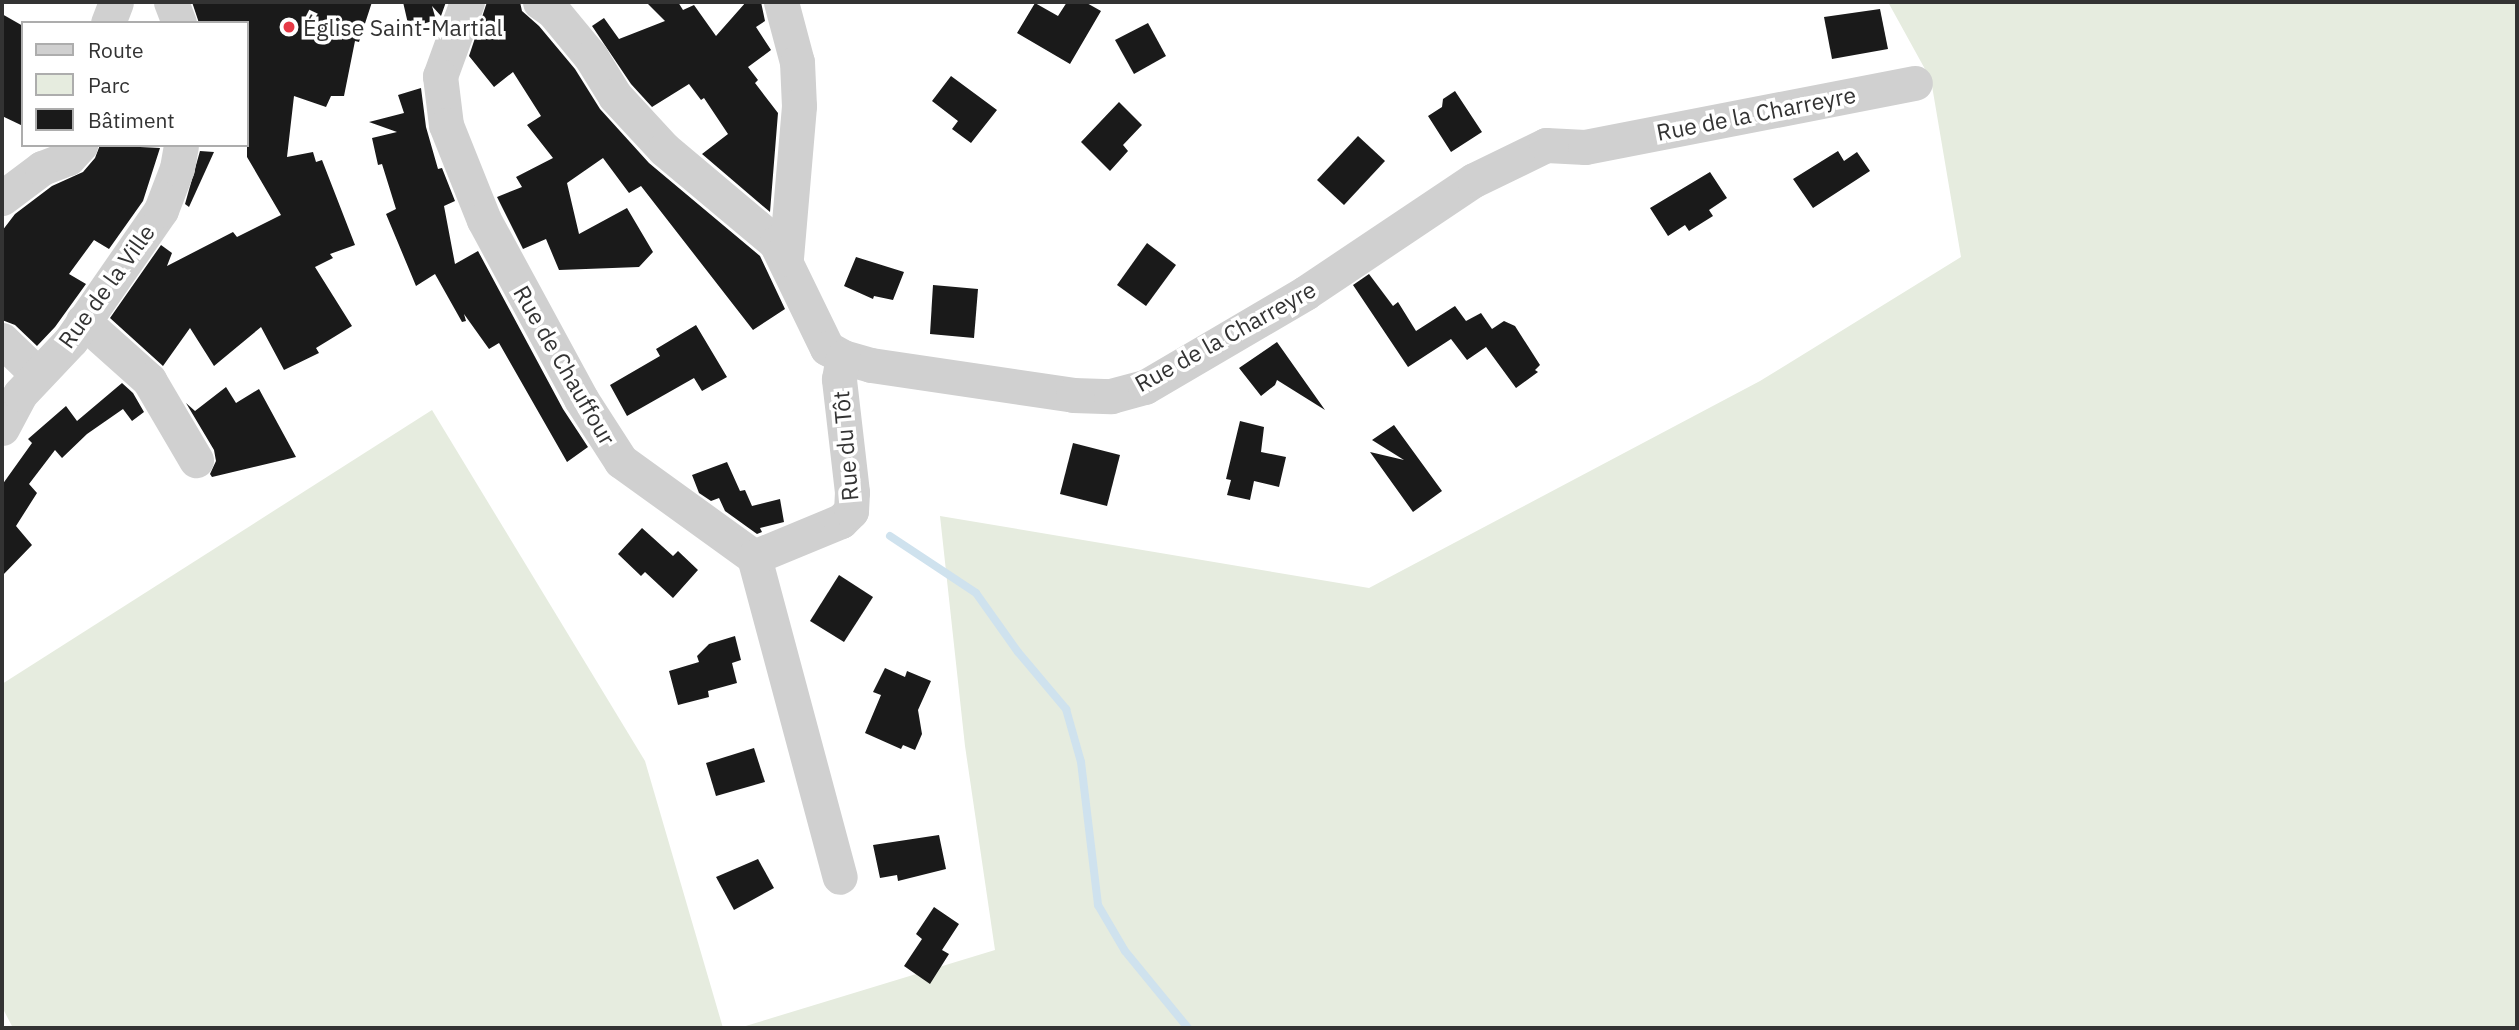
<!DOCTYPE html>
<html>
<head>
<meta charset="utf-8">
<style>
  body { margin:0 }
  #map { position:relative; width:2519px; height:1030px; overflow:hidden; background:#fff; font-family:"IBM Plex Sans",sans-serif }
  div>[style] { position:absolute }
  .green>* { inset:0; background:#e6ecdf }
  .stream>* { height:8px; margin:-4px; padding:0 4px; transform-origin:4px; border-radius:4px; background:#cfe2ee }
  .building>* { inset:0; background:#1a1a1a }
  .minor>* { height:35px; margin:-17.5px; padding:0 17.5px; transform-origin:17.5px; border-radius:17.5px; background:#d0d0d0 }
  .dots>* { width:19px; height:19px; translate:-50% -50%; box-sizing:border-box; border:4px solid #fff; border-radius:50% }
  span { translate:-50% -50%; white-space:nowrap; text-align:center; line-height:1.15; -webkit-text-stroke:7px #fff; paint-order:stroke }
  .poi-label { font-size:23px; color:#333 }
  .left { translate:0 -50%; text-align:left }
  .street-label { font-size:23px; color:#333 }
  .frame { position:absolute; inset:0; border:4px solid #333; pointer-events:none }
  .legend { position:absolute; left:21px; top:21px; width:228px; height:126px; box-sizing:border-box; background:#fff; border:2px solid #adadad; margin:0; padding:9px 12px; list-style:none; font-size:21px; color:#333 }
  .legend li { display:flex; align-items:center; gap:14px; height:35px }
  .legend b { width:35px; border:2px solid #adadad }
</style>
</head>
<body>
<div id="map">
  <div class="green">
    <div style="clip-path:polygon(1888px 2px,2517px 2px,2517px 1028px,739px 1028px,995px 950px,965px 746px,940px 516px,1369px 588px,1760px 381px,1961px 257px,1931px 80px)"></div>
    <div style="clip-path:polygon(432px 410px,645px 761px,723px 1028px,13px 1028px,2px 1007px,2px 684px)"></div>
  </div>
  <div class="stream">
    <div style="left:890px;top:536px;width:103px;rotate:33.5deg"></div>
    <div style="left:976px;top:593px;width:72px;rotate:54.6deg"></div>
    <div style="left:1018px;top:652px;width:75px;rotate:49.9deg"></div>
    <div style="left:1066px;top:709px;width:55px;rotate:74.2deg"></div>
    <div style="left:1081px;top:762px;width:144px;rotate:83.2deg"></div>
    <div style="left:1098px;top:905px;width:53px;rotate:59.6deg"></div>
    <div style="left:1125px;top:951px;width:99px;rotate:50.7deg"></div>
  </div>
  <div class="building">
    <div style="clip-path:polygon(192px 2px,372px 2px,359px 42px,355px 41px,344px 96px,331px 96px,326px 107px,294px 96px,287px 157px,313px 152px,316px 162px,322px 160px,355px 245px,330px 254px,333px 258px,315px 267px,352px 326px,316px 348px,319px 353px,284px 370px,261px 327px,214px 366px,190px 328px,163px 366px,110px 318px,161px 245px,172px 253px,167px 266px,233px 232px,237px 237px,281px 215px,247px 157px,247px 23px,199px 23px)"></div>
    <div style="clip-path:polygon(403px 2px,446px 2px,441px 16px,432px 6px,436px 20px,409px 28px)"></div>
    <div style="clip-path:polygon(487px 2px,520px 2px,522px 11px,539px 26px,575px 69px,600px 109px,649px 163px,760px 256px,785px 309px,753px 330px,641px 186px,629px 193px,603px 158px,567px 183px,579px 234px,627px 208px,653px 252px,639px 267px,559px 270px,546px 239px,523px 249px,497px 197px,522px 187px,516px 177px,553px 158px,527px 125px,541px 116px,513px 72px,494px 87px,469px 56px)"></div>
    <div style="clip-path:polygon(646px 2px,678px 2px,683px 10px,694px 5px,716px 36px,746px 2px,761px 2px,765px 21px,756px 27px,771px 50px,748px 67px,758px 80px,755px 83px,778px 113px,770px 212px,702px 154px,728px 134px,704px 98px,701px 100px,689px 84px,652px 107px,631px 84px,592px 26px,604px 18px,619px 39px,665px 21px)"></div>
    <div style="clip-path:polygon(1067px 2px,1085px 2px,1101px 11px,1070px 64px,1017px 33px,1035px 3px,1058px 16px)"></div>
    <div style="clip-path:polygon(1880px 9px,1888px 49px,1832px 59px,1824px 17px)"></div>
    <div style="clip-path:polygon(2px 14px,23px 26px,23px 126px,2px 116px)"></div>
    <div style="clip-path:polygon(1148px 23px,1166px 56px,1134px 74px,1115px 40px)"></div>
    <div style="clip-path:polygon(951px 76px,997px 110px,971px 143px,952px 129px,958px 121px,932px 101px)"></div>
    <div style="clip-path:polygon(421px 88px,426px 127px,438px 169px,442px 168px,455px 201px,444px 206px,455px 264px,478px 251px,563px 409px,588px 447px,567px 462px,499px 343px,489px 349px,464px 314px,466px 321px,462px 322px,435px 274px,416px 286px,386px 214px,396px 209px,382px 164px,378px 165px,372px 138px,397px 132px,369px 122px,404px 113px,398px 95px)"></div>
    <div style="clip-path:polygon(1455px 91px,1482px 132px,1451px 152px,1428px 116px,1442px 107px,1443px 99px)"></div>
    <div style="clip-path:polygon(1119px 102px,1142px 125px,1123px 145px,1128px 151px,1110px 171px,1081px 142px)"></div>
    <div style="clip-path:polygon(1358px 136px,1385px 161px,1344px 205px,1317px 180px)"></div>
    <div style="clip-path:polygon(100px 145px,160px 148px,143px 201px,109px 249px,94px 240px,69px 274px,86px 284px,55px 327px,37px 346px,15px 325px,2px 320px,2px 231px,15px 214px,52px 186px,83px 172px,95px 158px)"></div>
    <div style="clip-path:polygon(200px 151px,214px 152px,189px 207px,185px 204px)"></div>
    <div style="clip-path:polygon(1838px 151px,1844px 161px,1857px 152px,1870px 171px,1813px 208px,1793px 179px)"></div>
    <div style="clip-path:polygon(1710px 172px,1727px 198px,1709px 210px,1713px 216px,1689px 231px,1685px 225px,1668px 236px,1650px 208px)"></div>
    <div style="clip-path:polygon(1147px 243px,1176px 265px,1146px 306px,1117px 285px)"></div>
    <div style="clip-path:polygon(856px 257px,904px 272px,893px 300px,874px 296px,873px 299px,844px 286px)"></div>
    <div style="clip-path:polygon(1369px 274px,1393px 306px,1398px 302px,1416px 331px,1455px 306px,1466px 321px,1481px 313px,1492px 329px,1504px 321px,1515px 326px,1540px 365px,1535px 370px,1538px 372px,1516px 388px,1486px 347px,1467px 360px,1451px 339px,1408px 367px,1353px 285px)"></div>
    <div style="clip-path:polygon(933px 285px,978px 289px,974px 338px,930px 334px)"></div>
    <div style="clip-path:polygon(696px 325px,727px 377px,702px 391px,694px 378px,627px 416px,610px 385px,660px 356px,656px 349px)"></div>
    <div style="clip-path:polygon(1277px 342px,1325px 410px,1277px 380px,1275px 385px,1261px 396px,1239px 368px)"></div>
    <div style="clip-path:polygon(122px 383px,133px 393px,144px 412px,132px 421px,123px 409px,87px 434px,62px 458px,55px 450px,29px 484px,37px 493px,16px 526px,32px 545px,2px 576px,2px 485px,32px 443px,28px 439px,66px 406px,77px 421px)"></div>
    <div style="clip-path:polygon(226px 387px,236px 403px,259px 389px,296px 457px,212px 477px,210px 474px,216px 461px,214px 450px,186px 403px,195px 411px)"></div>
    <div style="clip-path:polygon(1240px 421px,1264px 427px,1261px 452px,1286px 457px,1279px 487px,1254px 481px,1250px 500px,1227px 495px,1231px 480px,1226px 479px)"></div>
    <div style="clip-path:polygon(1394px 425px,1442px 491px,1413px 512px,1370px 452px,1404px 460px,1372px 440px)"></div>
    <div style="clip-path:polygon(1073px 443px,1120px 455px,1107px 506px,1060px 494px)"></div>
    <div style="clip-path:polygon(727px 462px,740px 491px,745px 490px,752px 506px,780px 499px,784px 522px,760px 528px,762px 532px,757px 534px,725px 511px,719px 498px,711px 501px,699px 493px,692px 475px)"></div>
    <div style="clip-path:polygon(642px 528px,673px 556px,678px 551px,698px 570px,673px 598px,645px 572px,641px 576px,618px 554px)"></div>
    <div style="clip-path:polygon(839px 575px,873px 597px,844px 642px,810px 621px)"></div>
    <div style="clip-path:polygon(735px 636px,741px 660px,732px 663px,737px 683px,708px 691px,709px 697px,678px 705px,669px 671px,699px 662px,697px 656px,709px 644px)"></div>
    <div style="clip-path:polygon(885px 668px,905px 677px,907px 671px,931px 681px,918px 710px,922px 734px,915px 750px,903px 745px,901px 749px,865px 733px,881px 695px,873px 692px)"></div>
    <div style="clip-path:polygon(754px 748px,765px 782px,716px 796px,706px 763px)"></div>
    <div style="clip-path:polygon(939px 835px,946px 869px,898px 881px,897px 875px,880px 878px,873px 845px)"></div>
    <div style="clip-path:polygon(758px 859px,774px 888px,734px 910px,716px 877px)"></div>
    <div style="clip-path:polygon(934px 907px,959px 924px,942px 950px,949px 954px,930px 984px,904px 966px,922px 939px,916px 934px)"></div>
  </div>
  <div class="minor">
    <div style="left:171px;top:2px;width:22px;rotate:69deg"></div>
    <div style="left:467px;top:2px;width:79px;rotate:110deg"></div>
    <div style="left:440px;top:76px;width:49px;rotate:83deg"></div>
    <div style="left:446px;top:125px;width:102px;rotate:68.2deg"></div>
    <div style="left:484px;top:220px;width:204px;rotate:61.5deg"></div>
    <div style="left:581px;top:399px;width:74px;rotate:57.2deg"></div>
    <div style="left:621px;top:461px;width:164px;rotate:35.8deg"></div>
    <div style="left:754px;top:557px;width:331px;rotate:75deg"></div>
    <div style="left:540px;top:2px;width:16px;rotate:35deg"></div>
    <div style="left:553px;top:11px;width:60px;rotate:50.4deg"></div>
    <div style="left:591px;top:57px;width:46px;rotate:58.4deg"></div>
    <div style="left:615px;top:96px;width:72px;rotate:47.2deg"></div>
    <div style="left:664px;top:149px;width:146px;rotate:40deg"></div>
    <div style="left:776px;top:243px;width:117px;rotate:64.1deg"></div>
    <div style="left:827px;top:348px;width:18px;rotate:29deg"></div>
    <div style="left:843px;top:357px;width:29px;rotate:16deg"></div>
    <div style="left:871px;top:365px;width:204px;rotate:8.4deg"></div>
    <div style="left:1073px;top:395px;width:38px;rotate:2deg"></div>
    <div style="left:1111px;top:396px;width:35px;rotate:-15deg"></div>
    <div style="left:1145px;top:387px;width:186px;rotate:-30.4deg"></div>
    <div style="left:1305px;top:293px;width:203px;rotate:-33.8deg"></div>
    <div style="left:1474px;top:180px;width:80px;rotate:-25.9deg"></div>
    <div style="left:1546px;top:145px;width:39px;rotate:3deg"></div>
    <div style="left:1585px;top:147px;width:336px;rotate:-11deg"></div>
    <div style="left:781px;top:2px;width:62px;rotate:75.1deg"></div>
    <div style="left:797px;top:62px;width:44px;rotate:87.4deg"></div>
    <div style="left:799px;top:106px;width:153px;rotate:94.9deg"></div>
    <div style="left:108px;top:23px;width:22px;rotate:-69deg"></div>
    <div style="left:2px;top:198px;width:50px;rotate:-36.9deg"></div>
    <div style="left:42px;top:168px;width:28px;rotate:-21deg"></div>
    <div style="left:68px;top:158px;width:18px;rotate:-47deg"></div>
    <div style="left:83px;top:321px;width:89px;rotate:41.8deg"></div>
    <div style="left:149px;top:380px;width:93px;rotate:59.6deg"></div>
    <div style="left:2px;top:340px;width:49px;rotate:44.2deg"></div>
    <div style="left:2px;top:428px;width:38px;rotate:-62deg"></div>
    <div style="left:20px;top:394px;width:74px;rotate:-46.6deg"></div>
    <div style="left:71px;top:340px;width:158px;rotate:-55.3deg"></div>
    <div style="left:161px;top:210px;width:45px;rotate:-69.1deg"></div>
    <div style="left:177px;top:168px;width:23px;rotate:-80deg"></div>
    <div style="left:754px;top:557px;width:94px;rotate:-22.5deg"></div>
    <div style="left:841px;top:521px;width:14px;rotate:-45deg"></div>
    <div style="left:851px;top:511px;width:19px;rotate:-87deg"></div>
    <div style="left:852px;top:492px;width:114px;rotate:-96.6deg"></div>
    <div style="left:839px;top:379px;width:22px;rotate:-80deg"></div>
  </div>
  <div class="dots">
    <div style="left:289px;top:27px;background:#e63946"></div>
  </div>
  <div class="poi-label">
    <span class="left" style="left:303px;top:27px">Église Saint-Martial</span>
  </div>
  <div class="street-label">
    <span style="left:1756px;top:113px;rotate:-11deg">Rue de la Charreyre</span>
    <span style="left:106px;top:286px;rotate:-54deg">Rue de la Ville</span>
    <span style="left:1225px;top:336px;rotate:-29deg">Rue de la Charreyre</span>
    <span style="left:565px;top:365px;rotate:60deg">Rue de Chauffour</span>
    <span style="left:845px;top:446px;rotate:-95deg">Rue du Tôt</span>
  </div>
  <div class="frame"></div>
  <ul class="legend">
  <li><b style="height:9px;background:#d0d0d0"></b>Route</li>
  <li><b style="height:19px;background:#e6ecdf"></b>Parc</li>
  <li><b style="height:19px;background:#1a1a1a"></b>Bâtiment</li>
  </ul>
</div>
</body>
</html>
